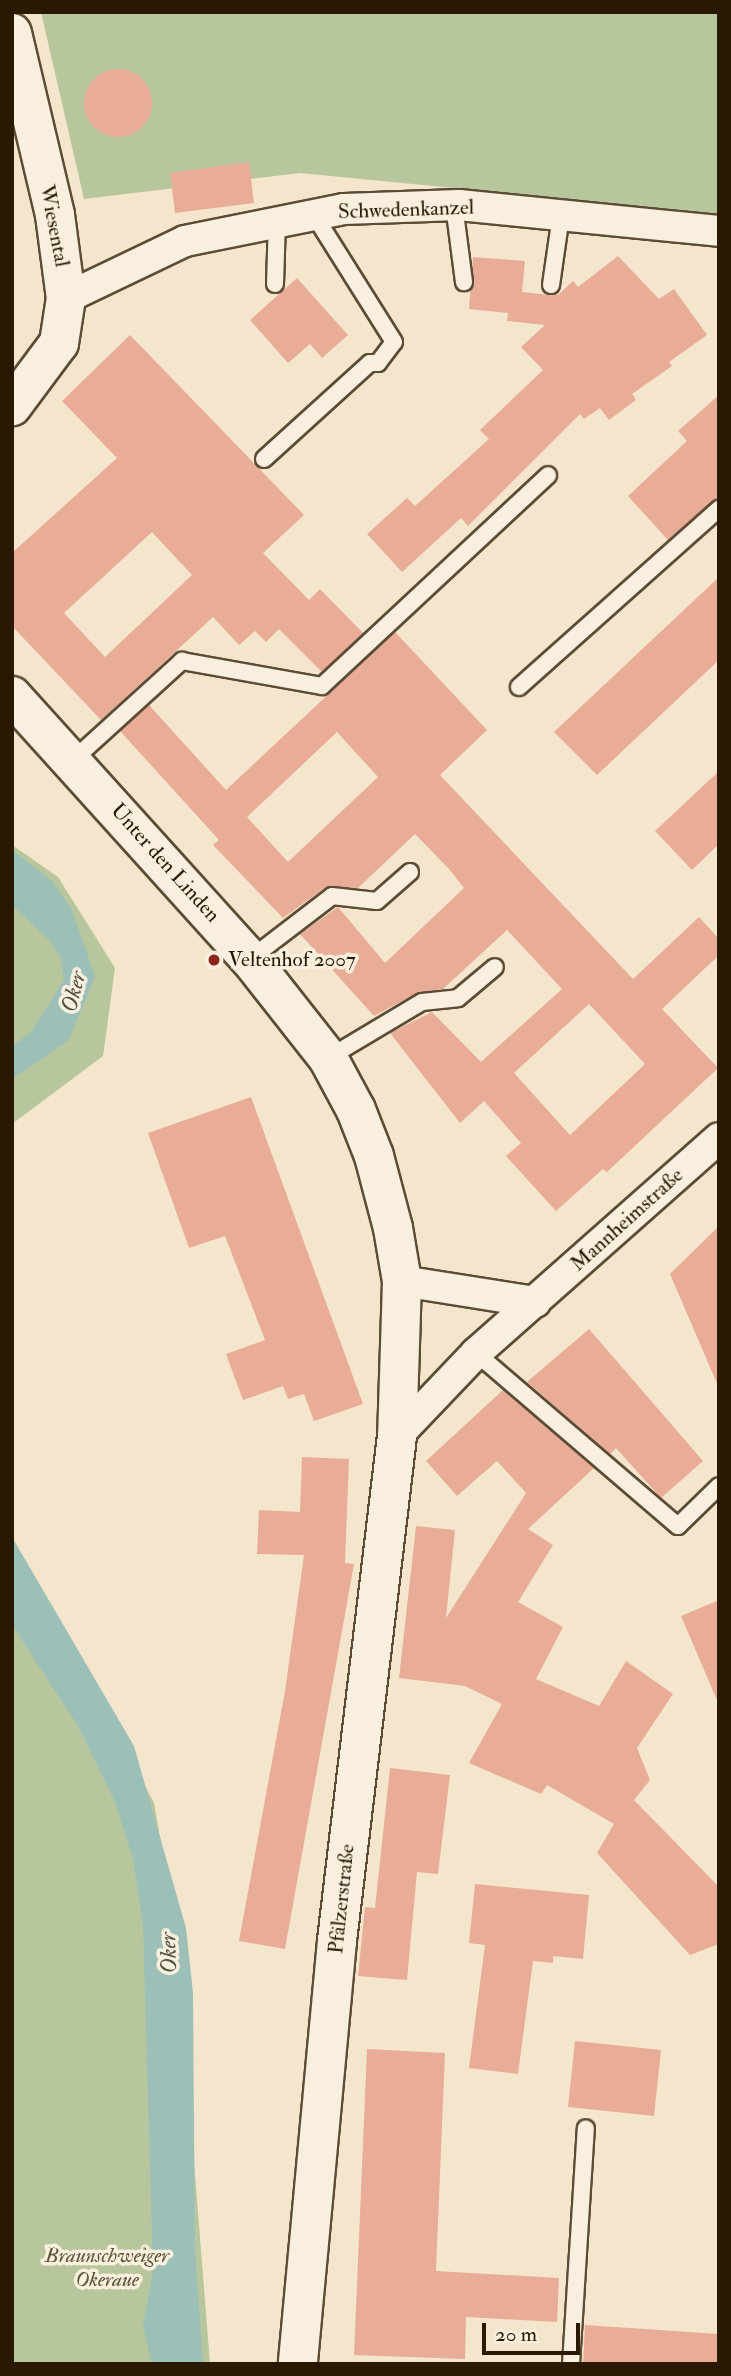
<!DOCTYPE html>
<html>
<head>
<meta charset="utf-8">
<style>
  body { margin:0 }
  #map { position:relative; width:731px; height:2376px; overflow:hidden; background:#f4e6cd; font-family:"IM FELL Double Pica",serif }
  div>[style] { position:absolute }
  .green>* { inset:0; background:#b7c69c }
  .water>* { inset:0; background:#9cc0b8 }
  .building>* { inset:0; background:#e9ac96 }
  .round { border-radius:50% }
  .roads { filter:drop-shadow(2px 0 #5c4c35) drop-shadow(-2px 0 #5c4c35) drop-shadow(0 2px #5c4c35) drop-shadow(0 -2px #5c4c35) }
  .lane>* { height:16px; margin:-8px; padding:0 8px; transform-origin:8px; border-radius:8px; background:#f8efde }
  .street>* { height:30px; margin:-15px; padding:0 15px; transform-origin:15px; border-radius:15px; background:#f8efde }
  .secondary>* { height:38px; margin:-19px; padding:0 19px; transform-origin:19px; border-radius:19px; background:#f8efde }
  .dots>* { width:19px; height:19px; translate:-50% -50%; box-sizing:border-box; border:4px solid #f8efde; border-radius:50% }
  span { translate:-50% -50%; white-space:nowrap; text-align:center; line-height:1.15; -webkit-text-stroke:7px #f8efde; paint-order:stroke }
  .street-label { font-size:21px; color:#291802 }
  .poi-label { font-size:21px; color:#291802 }
  .left { translate:0 -50%; text-align:left }
  .park-label { font-size:21px; color:#5b5538; font-style:italic }
  .water-label { font-size:23px; color:#515342; font-style:italic }
  .frame { position:absolute; inset:0; border:14px solid #291802; pointer-events:none }
  .scale { position:absolute; left:482px; top:2323px; width:98px; height:32px; box-sizing:border-box; border:4px solid #291802; border-top:0; padding-left:9px; font-size:21px; line-height:24px; white-space:nowrap; color:#291802; -webkit-text-stroke:5px #f8efde; paint-order:stroke }
</style>
</head>
<body>
<div id="map">
  <div class="green">
    <div style="clip-path:polygon(41px 12px,719px 12px,719px 214px,300px 173px,84px 199px)"></div>
    <div style="clip-path:polygon(12px 845px,58px 877px,115px 968px,103px 1056px,12px 1124px)"></div>
    <div style="clip-path:polygon(12px 1552px,53px 1607px,154px 1803px,175px 1921px,210px 2364px,12px 2364px)"></div>
  </div>
  <div class="water">
    <div style="clip-path:polygon(12px 850px,51px 880px,71px 908px,95px 976px,69px 1040px,12px 1079px,12px 1047px,32px 1031px,64px 980px,60px 956px,51px 942px,12px 905px)"></div>
    <div style="clip-path:polygon(12px 1537px,134px 1746px,186px 1928px,193px 1993px,195px 2250px,203px 2364px,152px 2364px,143px 2326px,153px 2271px,143px 1925px,133px 1859px,115px 1802px,78px 1726px,12px 1625px)"></div>
  </div>
  <div class="building">
    <div class="round" style="left:84px;top:69px;width:68px;height:68px"></div>
    <div style="clip-path:polygon(249px 162px,254px 203px,175px 213px,170px 173px)"></div>
    <div style="clip-path:polygon(618px 256px,659px 299px,674px 289px,707px 335px,669px 362px,672px 366px,632px 394px,636px 400px,609px 420px,600px 408px,584px 419px,580px 414px,468px 526px,461px 518px,402px 572px,367px 534px,407px 498px,415px 506px,489px 439px,480px 430px,543px 370px,521px 347px,545px 325px,507px 321px,508px 313px,469px 309px,473px 257px,525px 261px,522px 292px,550px 295px,558px 295px,573px 281px,578px 287px)"></div>
    <div style="clip-path:polygon(297px 278px,348px 335px,322px 358px,310px 344px,288px 363px,250px 320px)"></div>
    <div style="clip-path:polygon(evenodd,130px 335px,304px 515px,263px 553px,309px 600px,320px 589px,363px 633px,322px 672px,279px 629px,266px 642px,255px 631px,239px 645px,213px 617px,101px 720px,12px 626px,12px 553px,117px 458px,62px 401px,130px 335px,152px 532px,192px 575px,105px 657px,64px 613px,152px 532px)"></div>
    <div style="clip-path:polygon(719px 395px,719px 496px,668px 540px,628px 496px,687px 441px,678px 431px)"></div>
    <div style="clip-path:polygon(719px 577px,719px 660px,597px 775px,554px 732px)"></div>
    <div style="clip-path:polygon(evenodd,395px 632px,487px 730px,440px 775px,633px 979px,699px 917px,719px 939px,719px 955px,662px 1009px,718px 1068px,607px 1172px,603px 1169px,556px 1211px,506px 1156px,521px 1143px,484px 1101px,460px 1123px,390px 1033px,432px 1012px,481px 1062px,562px 989px,507px 930px,443px 989px,417px 993px,374px 1016px,300px 934px,338px 907px,385px 963px,464px 888px,449px 869px,415px 834px,358px 888px,326px 887px,283px 918px,213px 845px,219px 840px,120px 731px,149px 705px,226px 790px,395px 632px,337px 732px,378px 777px,288px 862px,247px 817px,337px 732px,395px 632px,589px 1004px,645px 1064px,570px 1135px,514px 1073px,589px 1004px)"></div>
    <div style="clip-path:polygon(719px 771px,719px 844px,692px 870px,655px 831px)"></div>
    <div style="clip-path:polygon(251px 1097px,363px 1404px,314px 1421px,304px 1394px,288px 1399px,283px 1386px,243px 1400px,226px 1354px,265px 1340px,225px 1236px,189px 1248px,148px 1133px)"></div>
    <div style="clip-path:polygon(719px 1226px,719px 1388px,670px 1274px)"></div>
    <div style="clip-path:polygon(589px 1329px,703px 1461px,661px 1498px,616px 1448px,610px 1454px,527px 1382px)"></div>
    <div style="clip-path:polygon(503px 1390px,594px 1468px,528px 1529px,553px 1545px,518px 1602px,563px 1627px,536px 1679px,599px 1706px,626px 1661px,673px 1694px,637px 1748px,650px 1780px,634px 1800px,719px 1887px,719px 1944px,690px 1955px,597px 1853px,614px 1824px,547px 1785px,541px 1794px,469px 1763px,502px 1704px,465px 1686px,399px 1678px,416px 1526px,455px 1530px,446px 1618px,526px 1493px,497px 1461px,457px 1496px,426px 1461px)"></div>
    <div style="clip-path:polygon(302px 1457px,349px 1459px,345px 1563px,354px 1564px,285px 1949px,239px 1941px,285px 1691px,304px 1555px,257px 1554px,259px 1510px,300px 1512px)"></div>
    <div style="clip-path:polygon(719px 1600px,719px 1705px,681px 1616px)"></div>
    <div style="clip-path:polygon(390px 1768px,450px 1775px,438px 1874px,417px 1872px,407px 1980px,358px 1976px,365px 1907px,375px 1908px)"></div>
    <div style="clip-path:polygon(475px 1884px,589px 1895px,583px 1959px,553px 1956px,553px 1963px,533px 1961px,518px 2074px,469px 2068px,485px 1945px,469px 1943px)"></div>
    <div style="clip-path:polygon(575px 2041px,661px 2050px,654px 2116px,568px 2107px)"></div>
    <div style="clip-path:polygon(367px 2049px,445px 2053px,436px 2271px,559px 2278px,557px 2322px,466px 2317px,465px 2359px,354px 2355px)"></div>
    <div style="clip-path:polygon(585px 2325px,719px 2334px,719px 2364px,583px 2364px)"></div>
  </div>
  <div class="roads">
    <div class="lane">
      <div style="left:454px;top:205px;width:78px;rotate:82.6deg"></div>
      <div style="left:275px;top:284px;width:62px;rotate:-88.2deg"></div>
      <div style="left:551px;top:285px;width:70px;rotate:-81.8deg"></div>
      <div style="left:264px;top:459px;width:143px;rotate:-42.2deg"></div>
      <div style="left:370px;top:363px;width:8px"></div>
      <div style="left:378px;top:363px;width:26px;rotate:-53deg"></div>
      <div style="left:394px;top:342px;width:150px;rotate:-122.2deg"></div>
      <div style="left:519px;top:687px;width:268px;rotate:-41.7deg"></div>
      <div style="left:72px;top:761px;width:149px;rotate:-42.3deg"></div>
      <div style="left:182px;top:661px;width:142px;rotate:10.1deg"></div>
      <div style="left:322px;top:686px;width:309px;rotate:-43deg"></div>
      <div style="left:250px;top:959px;width:103px;rotate:-37.5deg"></div>
      <div style="left:332px;top:896px;width:45px;rotate:6.3deg"></div>
      <div style="left:377px;top:901px;width:44px;rotate:-41.3deg"></div>
      <div style="left:328px;top:1058px;width:109px;rotate:-30.8deg"></div>
      <div style="left:422px;top:1002px;width:36px;rotate:-6deg"></div>
      <div style="left:458px;top:998px;width:48px;rotate:-40deg"></div>
      <div style="left:476px;top:1353px;width:266px;rotate:40.6deg"></div>
      <div style="left:678px;top:1526px;width:57px;rotate:-44.3deg"></div>
      <div style="left:571px;top:2364px;width:236px;rotate:-86.4deg"></div>
    </div>
    <div class="street">
      <div style="left:66px;top:298px;width:132px;rotate:-25.6deg"></div>
      <div style="left:185px;top:241px;width:162px;rotate:-11.4deg"></div>
      <div style="left:344px;top:209px;width:115px;rotate:-2deg"></div>
      <div style="left:459px;top:205px;width:261px;rotate:5.7deg"></div>
      <div style="left:402px;top:1281px;width:135px;rotate:9deg"></div>
      <div style="left:397px;top:1436px;width:115px;rotate:-46.4deg"></div>
      <div style="left:476px;top:1353px;width:324px;rotate:-41.5deg"></div>
    </div>
    <div class="secondary">
      <div style="left:12px;top:33px;width:187px;rotate:76.7deg"></div>
      <div style="left:55px;top:215px;width:84px;rotate:82.5deg"></div>
      <div style="left:66px;top:298px;width:46px;rotate:98.8deg"></div>
      <div style="left:59px;top:343px;width:79px;rotate:126.7deg"></div>
      <div style="left:12px;top:696px;width:355px;rotate:47.9deg"></div>
      <div style="left:250px;top:959px;width:126px;rotate:51.8deg"></div>
      <div style="left:328px;top:1058px;width:59px;rotate:61.7deg"></div>
      <div style="left:356px;top:1110px;width:49px;rotate:68.6deg"></div>
      <div style="left:374px;top:1156px;width:74px;rotate:75.2deg"></div>
      <div style="left:393px;top:1228px;width:54px;rotate:80.4deg"></div>
      <div style="left:402px;top:1281px;width:155px;rotate:91.8deg"></div>
      <div style="left:397px;top:1436px;width:509px;rotate:96.78deg"></div>
      <div style="left:337px;top:1941px;width:425px;rotate:95.3deg"></div>
    </div>
  </div>
  <div class="dots">
    <div style="left:214px;top:960px;background:#8f2418"></div>
  </div>
  <div class="street-label">
    <span style="left:406px;top:210px;rotate:-2deg">Schwedenkanzel</span>
    <span style="left:54px;top:226px;rotate:79deg">Wiesental</span>
    <span style="left:165px;top:863px;rotate:48deg">Unter den Linden</span>
    <span style="left:627px;top:1220px;rotate:-42deg">Mannheimstraße</span>
    <span style="left:342px;top:1899px;rotate:-84deg">Pfälzerstraße</span>
  </div>
  <div class="poi-label">
    <span class="left" style="left:228px;top:960px">Veltenhof 2007</span>
  </div>
  <div class="park-label">
    <span style="left:107px;top:2268px">Braunschweiger<br>Okeraue</span>
  </div>
  <div class="water-label">
    <span style="left:74px;top:992px;rotate:-76deg">Oker</span>
    <span style="left:169px;top:1953px;rotate:-92deg">Oker</span>
  </div>
  <div class="frame"></div>
  <div class="scale">20 m</div>
</div>
</body>
</html>
